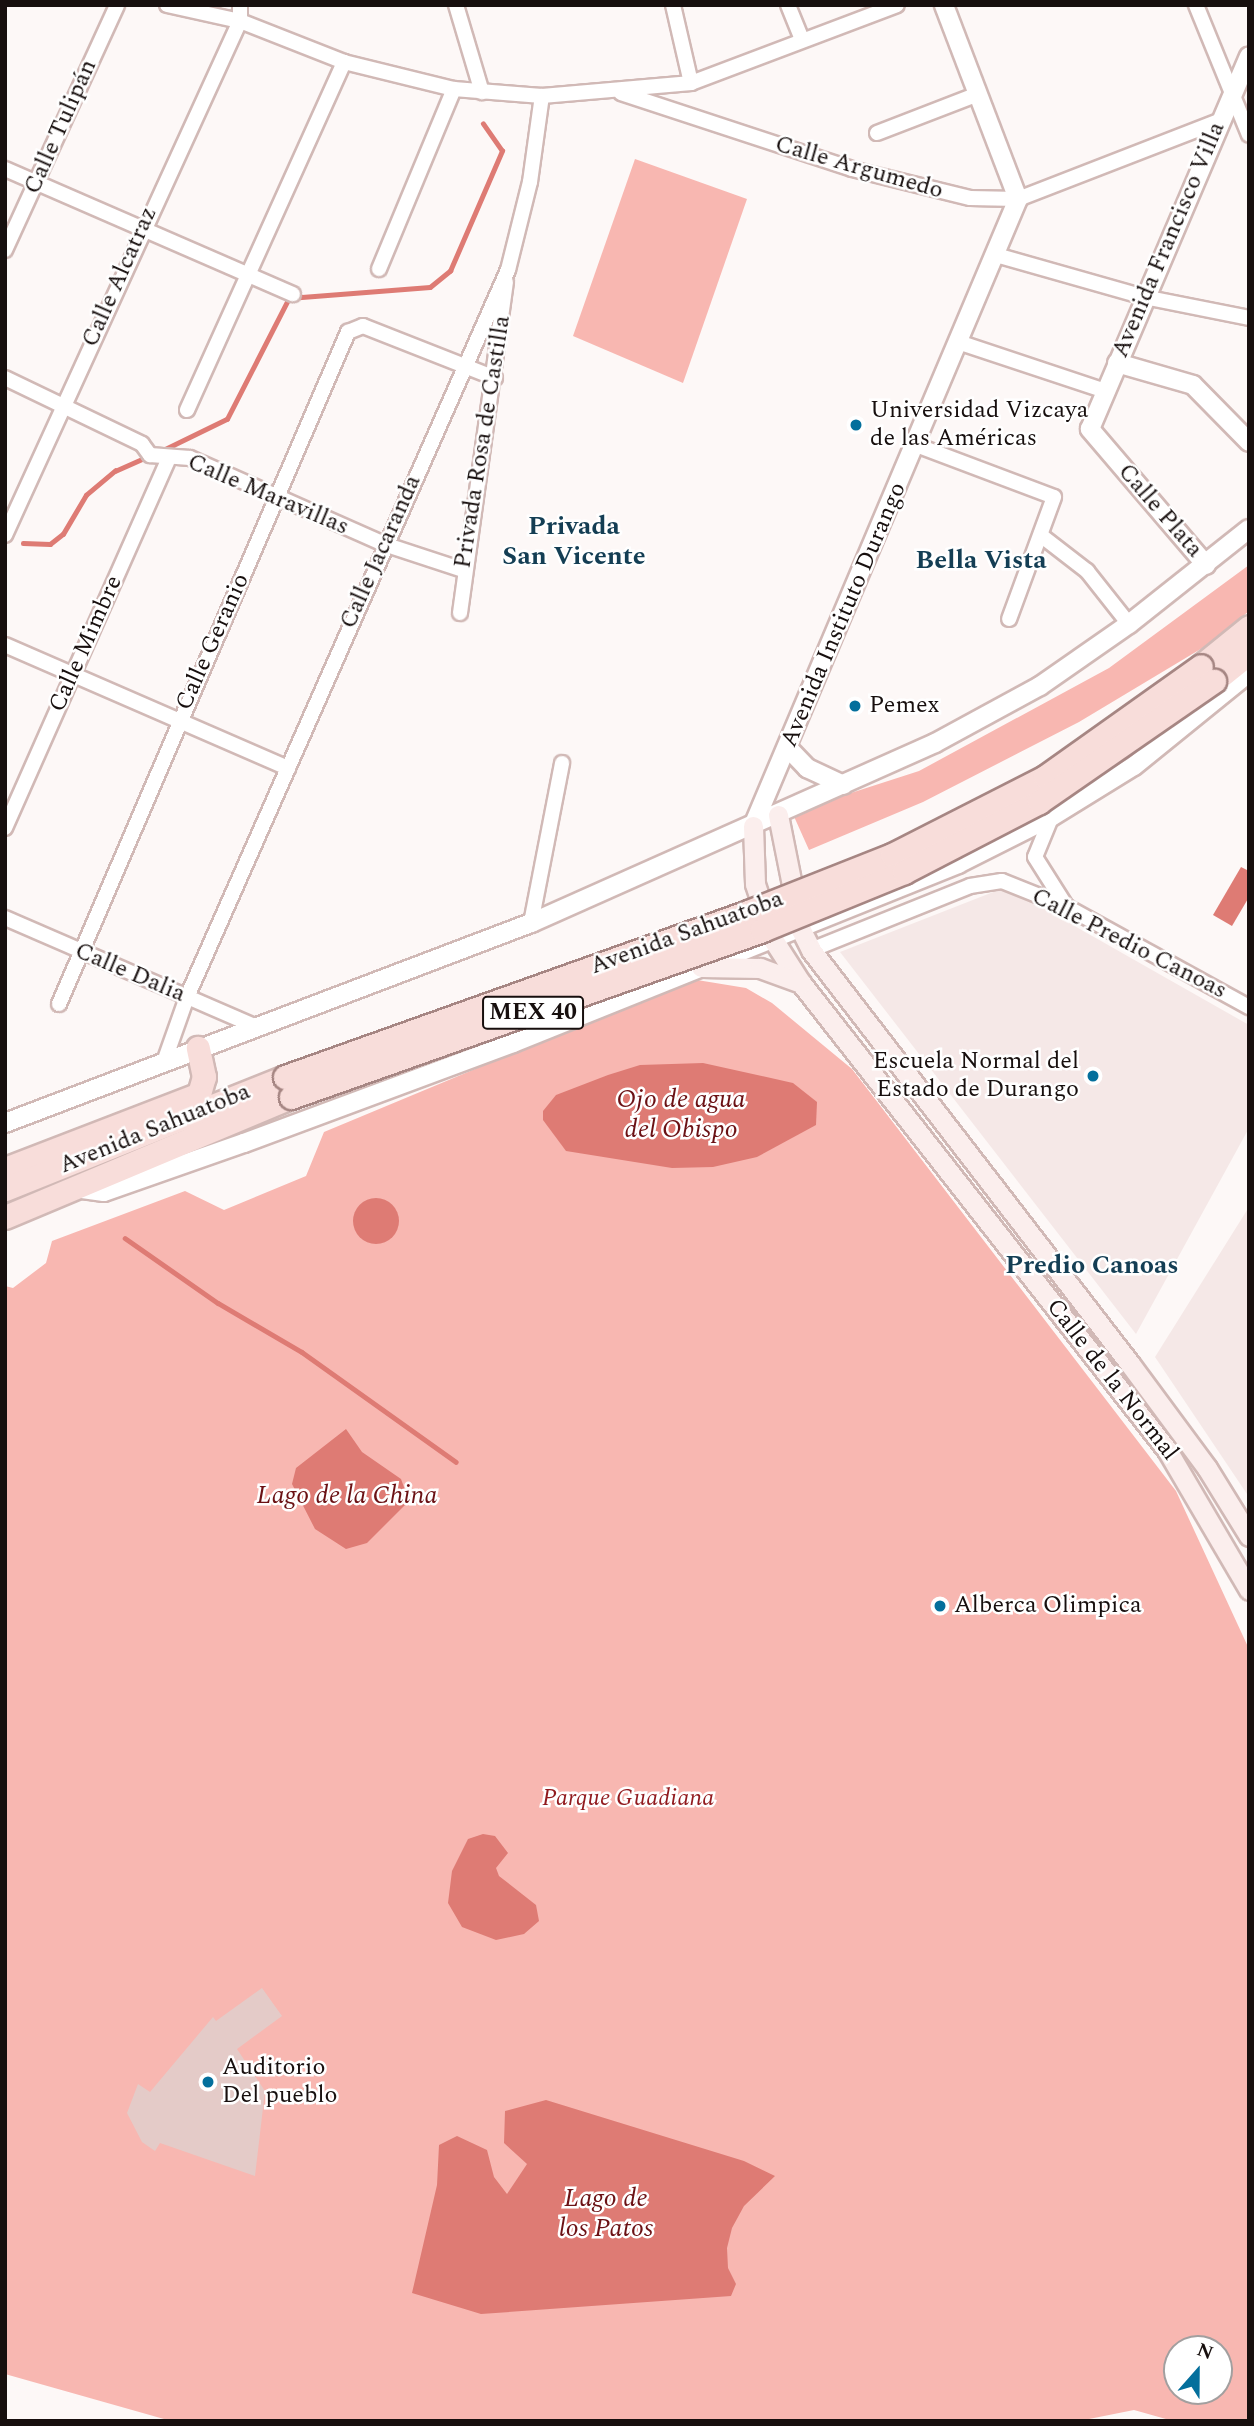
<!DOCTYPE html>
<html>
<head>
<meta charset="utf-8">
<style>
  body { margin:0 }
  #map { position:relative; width:1254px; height:2426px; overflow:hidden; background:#fdf8f7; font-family:Spectral,serif }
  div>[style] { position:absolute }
  .built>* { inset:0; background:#f5e8e7 }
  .green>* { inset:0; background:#f8b7b1 }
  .water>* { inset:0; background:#de7b74 }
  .round { border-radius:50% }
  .stream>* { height:4.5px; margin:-2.25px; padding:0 2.25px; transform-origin:2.25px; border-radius:2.25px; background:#de7b74 }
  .building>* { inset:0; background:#e4cbc8 }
  .roads { filter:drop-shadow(2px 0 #d1b9b6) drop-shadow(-2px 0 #d1b9b6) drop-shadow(0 2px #d1b9b6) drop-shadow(0 -2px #d1b9b6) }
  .minor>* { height:14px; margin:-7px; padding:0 7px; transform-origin:7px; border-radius:7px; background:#fff }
  .tertiary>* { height:18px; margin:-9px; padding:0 9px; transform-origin:9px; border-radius:9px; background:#fff }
  .secondary>* { height:19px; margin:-9.5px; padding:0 9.5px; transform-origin:9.5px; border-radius:9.5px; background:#fbeeed }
  .primary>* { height:23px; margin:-11.5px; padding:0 11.5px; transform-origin:11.5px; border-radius:11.5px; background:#f8ddda }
  .bridges { filter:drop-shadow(2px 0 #a68683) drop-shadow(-2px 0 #a68683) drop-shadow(0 2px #a68683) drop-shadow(0 -2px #a68683) }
  .primary-bridge>* { height:23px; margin:-11.5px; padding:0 11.5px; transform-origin:11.5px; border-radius:11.5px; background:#f8ddda }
  .dots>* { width:19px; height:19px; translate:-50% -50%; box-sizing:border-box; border:4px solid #fff; border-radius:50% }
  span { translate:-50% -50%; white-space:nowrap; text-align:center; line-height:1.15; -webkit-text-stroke:5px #fff; paint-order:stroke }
  .shield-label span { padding:2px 5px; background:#fff; border:2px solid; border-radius:5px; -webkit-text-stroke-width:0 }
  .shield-label { font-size:23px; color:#170f0e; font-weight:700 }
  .street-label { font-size:24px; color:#170f0e }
  .poi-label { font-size:24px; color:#170f0e }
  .left { translate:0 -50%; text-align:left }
  .right { translate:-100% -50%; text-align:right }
  .park-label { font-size:24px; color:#911a1e; font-style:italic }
  .neighbourhood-label { font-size:26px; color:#143e54; font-weight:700 }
  .water-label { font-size:26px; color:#6b1114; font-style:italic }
  .frame { position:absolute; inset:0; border:7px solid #170f0e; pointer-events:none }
  .north { position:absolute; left:1163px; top:2335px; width:70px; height:70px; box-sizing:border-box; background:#fff; border:2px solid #a29f9f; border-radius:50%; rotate:21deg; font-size:19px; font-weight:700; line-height:28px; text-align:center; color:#170f0e }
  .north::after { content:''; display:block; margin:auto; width:24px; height:32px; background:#046f9c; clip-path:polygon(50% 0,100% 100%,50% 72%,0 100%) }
</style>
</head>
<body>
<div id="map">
  <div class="built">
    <div style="clip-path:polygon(1006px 887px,1249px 1025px,1249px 1128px,1136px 1334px,840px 952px)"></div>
    <div style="clip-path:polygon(1249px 1207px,1249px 1497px,1155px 1357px)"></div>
  </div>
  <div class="green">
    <div style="clip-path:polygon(635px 159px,747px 199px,683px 383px,573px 336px)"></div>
    <div style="clip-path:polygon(1249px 565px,1249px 611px,1214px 641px,1079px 722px,923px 802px,809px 850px,792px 812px,919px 771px,1109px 668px)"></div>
    <div style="clip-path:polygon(evenodd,691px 979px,746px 988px,772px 1003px,852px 1069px,1176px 1491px,1249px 1649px,1249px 2421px,1173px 2421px,1134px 2410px,1079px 2421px,171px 2421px,5px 2374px,5px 1286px,13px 1288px,46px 1263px,52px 1241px,185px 1191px,224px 1210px,306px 1176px,324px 1132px,691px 979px,1177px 2349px,1219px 2349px,1219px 2391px,1177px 2391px,1177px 2349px)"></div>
  </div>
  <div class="water">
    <div style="clip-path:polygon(1241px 867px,1249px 871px,1249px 897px,1232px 926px,1213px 915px)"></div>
    <div style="clip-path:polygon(703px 1063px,793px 1083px,817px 1102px,816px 1125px,757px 1157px,713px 1167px,672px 1168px,566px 1151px,543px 1120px,543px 1111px,556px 1095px,608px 1075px,640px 1065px)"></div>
    <div class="round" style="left:353px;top:1198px;width:46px;height:46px"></div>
    <div style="clip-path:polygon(346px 1429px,362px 1452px,401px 1479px,409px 1501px,367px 1543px,346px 1549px,315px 1529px,292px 1484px,296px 1468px)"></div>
    <div style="clip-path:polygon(483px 1834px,495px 1836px,508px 1853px,496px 1868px,499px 1876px,536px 1905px,539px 1921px,524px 1934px,496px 1940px,462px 1927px,448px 1903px,452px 1871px,468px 1839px)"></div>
    <div style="clip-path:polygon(546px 2100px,744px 2161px,775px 2176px,744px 2206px,732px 2228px,727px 2248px,728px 2268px,736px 2284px,731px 2296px,481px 2314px,412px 2293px,437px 2185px,439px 2145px,457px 2136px,487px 2150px,494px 2177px,507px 2194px,527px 2164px,504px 2143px,505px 2111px)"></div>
  </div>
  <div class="stream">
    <div style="left:161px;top:451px;width:73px;rotate:-25.9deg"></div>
    <div style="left:227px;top:419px;width:136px;rotate:-62.9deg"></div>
    <div style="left:289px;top:298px;width:141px;rotate:-4.5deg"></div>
    <div style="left:430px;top:287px;width:26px;rotate:-39deg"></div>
    <div style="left:450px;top:271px;width:131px;rotate:-66.6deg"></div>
    <div style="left:502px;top:151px;width:33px;rotate:-125deg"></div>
    <div style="left:23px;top:543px;width:27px;rotate:2deg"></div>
    <div style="left:50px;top:544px;width:16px;rotate:-38deg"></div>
    <div style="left:63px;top:534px;width:45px;rotate:-59.5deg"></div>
    <div style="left:86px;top:495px;width:38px;rotate:-40deg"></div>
    <div style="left:115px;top:471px;width:34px;rotate:-24deg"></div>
    <div style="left:125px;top:1238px;width:113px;rotate:35deg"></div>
    <div style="left:218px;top:1303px;width:97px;rotate:30.3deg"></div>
    <div style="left:302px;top:1352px;width:189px;rotate:35.5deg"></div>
  </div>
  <div class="building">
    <div style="clip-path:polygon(262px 1988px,282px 2016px,237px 2049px,265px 2091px,255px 2176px,160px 2143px,155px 2151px,142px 2142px,127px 2113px,138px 2084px,150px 2092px,213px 2017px,216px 2021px)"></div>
  </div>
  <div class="roads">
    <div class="minor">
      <div style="left:167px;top:5px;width:75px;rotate:12.4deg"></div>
      <div style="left:240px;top:21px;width:112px;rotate:21.5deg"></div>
      <div style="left:344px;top:62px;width:113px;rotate:13.8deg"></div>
      <div style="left:454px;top:89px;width:88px;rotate:4.5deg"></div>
      <div style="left:542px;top:96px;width:150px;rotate:-5deg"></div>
      <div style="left:691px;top:83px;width:220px;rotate:-20.7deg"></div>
      <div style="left:456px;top:5px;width:91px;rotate:73.4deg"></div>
      <div style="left:673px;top:5px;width:80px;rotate:77deg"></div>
      <div style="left:788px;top:5px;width:38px;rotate:68deg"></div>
      <div style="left:1196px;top:5px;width:140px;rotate:67.8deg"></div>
      <div style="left:621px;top:93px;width:243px;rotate:18.2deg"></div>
      <div style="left:852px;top:169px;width:122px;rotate:13.8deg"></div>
      <div style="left:970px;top:198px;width:48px;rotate:1.2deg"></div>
      <div style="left:1018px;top:199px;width:216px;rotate:-21.2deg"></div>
      <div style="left:877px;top:133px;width:108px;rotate:-21.1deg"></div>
      <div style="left:5px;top:169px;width:314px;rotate:23.5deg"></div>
      <div style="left:5px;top:250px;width:269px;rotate:-65.4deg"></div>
      <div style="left:996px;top:255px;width:154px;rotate:15.8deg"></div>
      <div style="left:1144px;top:297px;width:107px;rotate:11.3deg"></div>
      <div style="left:379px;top:269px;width:195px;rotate:-67.4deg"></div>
      <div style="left:958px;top:342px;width:155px;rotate:18.4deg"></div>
      <div style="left:5px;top:378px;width:152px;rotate:25.7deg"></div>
      <div style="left:142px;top:444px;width:14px;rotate:54deg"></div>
      <div style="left:150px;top:455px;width:40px;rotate:4.3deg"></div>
      <div style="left:190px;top:458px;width:212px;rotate:23.9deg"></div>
      <div style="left:384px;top:544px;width:83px;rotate:18.2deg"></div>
      <div style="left:187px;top:410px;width:382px;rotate:-65.7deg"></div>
      <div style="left:916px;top:445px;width:147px;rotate:20.6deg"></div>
      <div style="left:1054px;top:497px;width:130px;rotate:110.2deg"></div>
      <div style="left:5px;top:535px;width:565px;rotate:-65.43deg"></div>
      <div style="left:240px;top:21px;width:16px;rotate:-90deg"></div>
      <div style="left:1043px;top:537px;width:56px;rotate:37.7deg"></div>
      <div style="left:1087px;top:571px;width:68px;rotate:51.6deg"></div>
      <div style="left:460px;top:613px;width:334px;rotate:-82.1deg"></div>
      <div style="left:5px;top:645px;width:309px;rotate:23.5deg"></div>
      <div style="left:1051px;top:818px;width:42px;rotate:112.3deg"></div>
      <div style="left:1035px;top:857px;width:58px;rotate:57.7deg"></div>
      <div style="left:5px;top:828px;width:402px;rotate:-66.1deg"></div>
      <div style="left:5px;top:918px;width:272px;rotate:23.4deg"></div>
      <div style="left:531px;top:923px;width:163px;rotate:-79deg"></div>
      <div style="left:811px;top:950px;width:171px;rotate:-21.9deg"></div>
      <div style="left:970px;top:886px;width:32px;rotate:-9deg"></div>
      <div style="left:1002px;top:881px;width:70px;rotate:21.8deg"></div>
      <div style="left:1067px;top:907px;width:208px;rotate:28.8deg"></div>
      <div style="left:59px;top:1004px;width:732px;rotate:-66.73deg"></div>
      <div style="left:348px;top:332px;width:16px;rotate:-22deg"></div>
      <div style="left:363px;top:326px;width:142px;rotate:21.5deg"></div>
      <div style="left:164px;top:1062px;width:69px;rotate:-70.5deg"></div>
      <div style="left:187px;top:997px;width:795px;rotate:-66.18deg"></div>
      <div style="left:508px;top:270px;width:91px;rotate:-76deg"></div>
      <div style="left:530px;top:182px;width:87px;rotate:-82.1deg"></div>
    </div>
    <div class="tertiary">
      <div style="left:1117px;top:363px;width:79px;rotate:16.1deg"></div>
      <div style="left:1193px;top:385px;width:80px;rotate:45.5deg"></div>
      <div style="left:1206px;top:565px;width:179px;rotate:-130.5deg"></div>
      <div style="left:1090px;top:429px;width:405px;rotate:-66.9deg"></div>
      <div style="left:788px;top:748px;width:28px;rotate:46deg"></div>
      <div style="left:807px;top:768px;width:40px;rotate:25deg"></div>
      <div style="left:753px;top:826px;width:681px;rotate:-67.09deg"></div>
      <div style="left:1018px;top:199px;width:208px;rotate:-110.9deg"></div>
      <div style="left:5px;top:1123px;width:563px;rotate:-20.82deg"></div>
      <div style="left:531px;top:923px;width:442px;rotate:-24deg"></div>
      <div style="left:935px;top:743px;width:119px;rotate:-28.5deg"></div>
      <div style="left:1040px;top:686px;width:108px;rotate:-34.9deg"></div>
      <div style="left:1129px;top:624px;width:153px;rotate:-38.4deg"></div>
      <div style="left:75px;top:1188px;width:29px;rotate:8deg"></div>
      <div style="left:104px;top:1192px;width:148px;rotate:-19.3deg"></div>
      <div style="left:244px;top:1143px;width:287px;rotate:-20.4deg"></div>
      <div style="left:513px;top:1043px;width:480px;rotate:-21.9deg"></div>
      <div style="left:958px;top:864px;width:104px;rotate:-26.8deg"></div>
      <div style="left:1051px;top:817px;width:97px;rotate:-31.6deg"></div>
      <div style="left:1134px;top:766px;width:148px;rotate:-39deg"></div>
    </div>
    <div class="secondary">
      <div style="left:778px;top:815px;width:117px;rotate:78.7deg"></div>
      <div style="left:801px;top:930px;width:22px;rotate:63deg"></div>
      <div style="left:811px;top:950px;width:523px;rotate:52.38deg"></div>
      <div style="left:1130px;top:1364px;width:129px;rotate:53.5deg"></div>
      <div style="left:1207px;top:1468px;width:80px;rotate:58.3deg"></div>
      <div style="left:753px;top:826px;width:58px;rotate:88deg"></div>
      <div style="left:755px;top:884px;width:60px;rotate:71.6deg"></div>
      <div style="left:774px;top:941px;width:50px;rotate:57.3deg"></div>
      <div style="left:801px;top:983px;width:593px;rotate:51.91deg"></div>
      <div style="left:1167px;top:1450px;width:162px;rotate:59.6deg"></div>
      <div style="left:701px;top:967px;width:59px;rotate:1deg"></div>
      <div style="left:760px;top:968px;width:44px;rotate:20.1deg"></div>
    </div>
    <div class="primary">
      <div style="left:1201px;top:666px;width:62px;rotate:-39.1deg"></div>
      <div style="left:1214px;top:681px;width:45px;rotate:-38.7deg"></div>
      <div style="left:5px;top:1169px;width:208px;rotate:-21.1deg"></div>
      <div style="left:199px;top:1094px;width:18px;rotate:-74deg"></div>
      <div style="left:204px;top:1077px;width:30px;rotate:-102deg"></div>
      <div style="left:5px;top:1189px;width:302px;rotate:-21.8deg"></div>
      <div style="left:5px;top:1217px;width:310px;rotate:-22.8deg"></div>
    </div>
  </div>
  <div class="bridges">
    <div class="primary-bridge">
      <div style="left:285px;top:1077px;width:492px;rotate:-19.6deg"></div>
      <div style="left:748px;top:912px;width:155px;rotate:-21.6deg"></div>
      <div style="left:892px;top:855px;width:172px;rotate:-27deg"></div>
      <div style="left:1045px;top:777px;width:191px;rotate:-35.4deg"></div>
      <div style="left:291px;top:1097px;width:500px;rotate:-19.5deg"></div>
      <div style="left:762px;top:930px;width:153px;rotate:-22.2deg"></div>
      <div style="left:904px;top:872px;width:152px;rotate:-27.4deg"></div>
      <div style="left:1039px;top:802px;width:213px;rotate:-34.7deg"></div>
    </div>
  </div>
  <div class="dots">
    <div style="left:856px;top:425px;background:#046f9c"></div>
    <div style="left:855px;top:706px;background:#046f9c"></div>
    <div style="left:1093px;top:1076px;background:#046f9c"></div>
    <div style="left:940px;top:1606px;background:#046f9c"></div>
    <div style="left:208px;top:2082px;background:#046f9c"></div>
  </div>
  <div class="shield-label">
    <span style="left:533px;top:1013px">MEX 40</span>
  </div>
  <div class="street-label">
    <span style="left:61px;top:127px;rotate:-66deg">Calle Tulipán</span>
    <span style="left:859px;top:168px;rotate:16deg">Calle Argumedo</span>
    <span style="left:1169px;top:240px;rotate:-67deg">Avenida Francisco Villa</span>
    <span style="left:120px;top:277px;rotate:-66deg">Calle Alcatraz</span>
    <span style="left:483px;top:442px;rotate:-81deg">Privada Rosa de Castilla</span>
    <span style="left:268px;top:495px;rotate:23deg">Calle Maravillas</span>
    <span style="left:1160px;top:511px;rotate:49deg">Calle Plata</span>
    <span style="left:381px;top:552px;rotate:-66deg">Calle Jacaranda</span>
    <span style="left:844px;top:615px;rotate:-67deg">Avenida Instituto Durango</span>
    <span style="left:213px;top:642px;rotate:-66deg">Calle Geranio</span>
    <span style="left:86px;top:644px;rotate:-66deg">Calle Mimbre</span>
    <span style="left:687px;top:933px;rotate:-20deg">Avenida Sahuatoba</span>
    <span style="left:1129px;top:944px;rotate:27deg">Calle Predio Canoas</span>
    <span style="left:130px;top:973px;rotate:23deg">Calle Dalia</span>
    <span style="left:155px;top:1129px;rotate:-22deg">Avenida Sahuatoba</span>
    <span style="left:1112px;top:1380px;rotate:52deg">Calle de la Normal</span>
  </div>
  <div class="poi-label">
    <span class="left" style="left:870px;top:425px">Universidad Vizcaya<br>de las Américas</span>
    <span class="left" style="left:869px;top:706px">Pemex</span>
    <span class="right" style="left:1079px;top:1076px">Escuela Normal del<br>Estado de Durango</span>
    <span class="left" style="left:954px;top:1606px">Alberca Olimpica</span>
    <span class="left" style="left:222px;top:2082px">Auditorio<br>Del pueblo</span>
  </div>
  <div class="park-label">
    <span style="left:628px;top:1799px">Parque Guadiana</span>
  </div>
  <div class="neighbourhood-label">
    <span style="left:574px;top:542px">Privada<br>San Vicente</span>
    <span style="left:981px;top:561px">Bella Vista</span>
    <span style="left:1092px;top:1266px">Predio Canoas</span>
  </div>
  <div class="water-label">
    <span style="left:681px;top:1115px">Ojo de agua<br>del Obispo</span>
    <span style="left:347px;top:1496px">Lago de la China</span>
    <span style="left:606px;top:2214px">Lago de<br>los Patos</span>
  </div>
  <div class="frame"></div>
  <div class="north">N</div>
</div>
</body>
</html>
